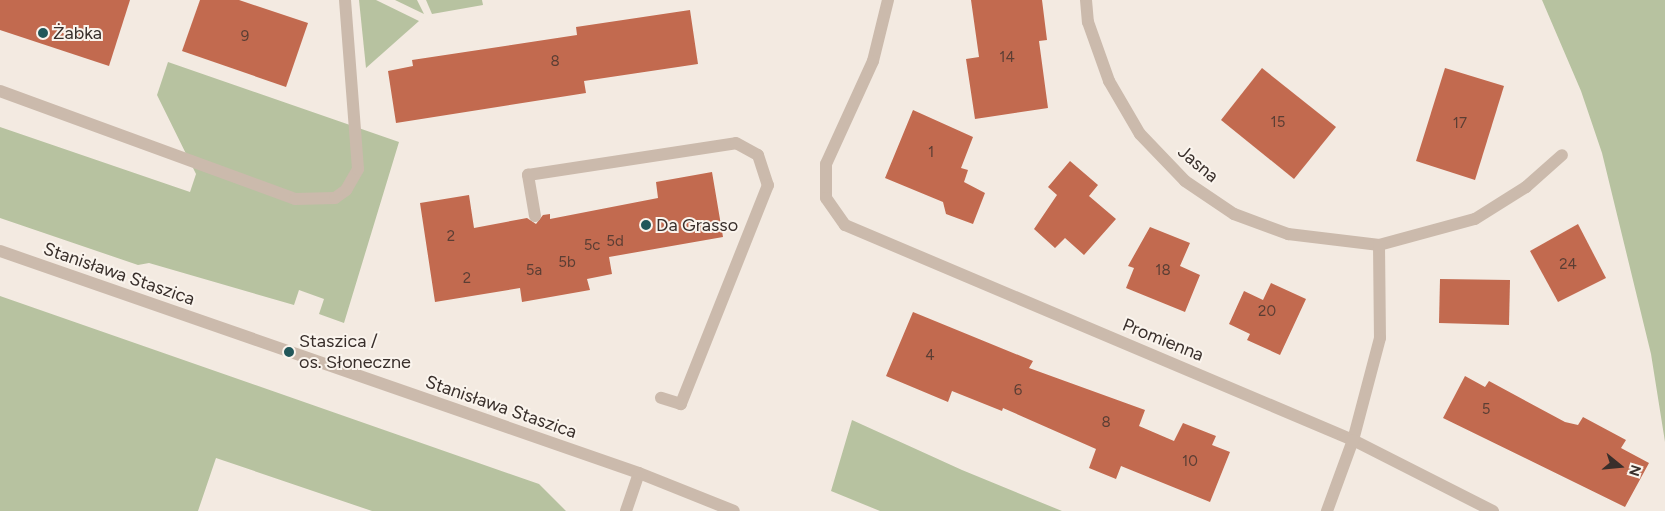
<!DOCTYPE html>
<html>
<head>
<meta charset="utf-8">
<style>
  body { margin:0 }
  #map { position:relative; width:1665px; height:511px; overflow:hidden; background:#f3eae1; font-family:Figtree,sans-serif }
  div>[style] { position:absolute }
  .green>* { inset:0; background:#b7c2a0 }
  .building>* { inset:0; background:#c26a4f }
  .service>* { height:12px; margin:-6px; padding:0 6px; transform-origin:6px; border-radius:6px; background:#cbbaac }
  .minor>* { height:12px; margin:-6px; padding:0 6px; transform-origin:6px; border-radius:6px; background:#cbbaac }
  .tertiary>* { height:12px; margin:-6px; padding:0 6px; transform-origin:6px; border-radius:6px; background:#cbbaac }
  .dots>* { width:14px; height:14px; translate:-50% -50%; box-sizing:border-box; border:2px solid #faf4ed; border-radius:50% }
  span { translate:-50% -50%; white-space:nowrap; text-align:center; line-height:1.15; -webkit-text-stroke:4px #faf4ed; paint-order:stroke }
  .number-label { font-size:15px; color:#5b3e34 }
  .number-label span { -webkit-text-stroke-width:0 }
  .poi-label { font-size:18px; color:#392f2b }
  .left { translate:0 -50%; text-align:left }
  .street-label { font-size:18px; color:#392f2b }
  .north { position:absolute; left:1595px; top:441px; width:50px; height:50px; -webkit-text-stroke:4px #faf4ed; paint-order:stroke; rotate:107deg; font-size:14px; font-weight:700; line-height:20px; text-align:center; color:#392f2b }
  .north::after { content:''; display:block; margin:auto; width:18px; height:22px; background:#392f2b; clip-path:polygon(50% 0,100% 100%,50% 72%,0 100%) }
</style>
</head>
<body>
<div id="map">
  <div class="green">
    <div style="clip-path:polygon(359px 0,376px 0,419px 21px,366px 68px)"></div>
    <div style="clip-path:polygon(395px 0,417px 0,424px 14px)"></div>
    <div style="clip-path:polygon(426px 0,482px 0,483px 5px,432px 14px)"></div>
    <div style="clip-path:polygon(1542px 0,1665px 0,1665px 442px,1651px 354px,1602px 153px,1581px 91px)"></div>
    <div style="clip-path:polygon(168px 62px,399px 142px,344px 323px,319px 314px,324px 299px,299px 290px,294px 305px,149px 263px,138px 265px,0 218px,0 127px,190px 192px,196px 174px,157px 95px)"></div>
    <div style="clip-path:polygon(0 296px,539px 484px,566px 511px,372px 511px,216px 458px,198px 511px,0 511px)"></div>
    <div style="clip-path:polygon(852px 420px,962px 470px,1062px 511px,880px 511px,831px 491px)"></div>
  </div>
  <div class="building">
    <div style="clip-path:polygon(0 0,130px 0,109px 66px,0 30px)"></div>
    <div style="clip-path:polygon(200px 0,239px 0,308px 23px,286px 87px,182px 51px)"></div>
    <div style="clip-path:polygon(971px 0,1042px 0,1047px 40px,1039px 41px,1048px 108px,975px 119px,966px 59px,979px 57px)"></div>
    <div style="clip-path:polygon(690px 10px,698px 64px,584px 81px,586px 93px,396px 123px,388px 71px,413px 66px,412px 60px,577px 35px,576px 27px)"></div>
    <div style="clip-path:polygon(1262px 68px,1336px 127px,1294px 179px,1221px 120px)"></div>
    <div style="clip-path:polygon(1445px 68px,1504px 86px,1475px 180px,1416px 161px)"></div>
    <div style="clip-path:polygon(913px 110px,973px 137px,961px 168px,968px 170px,964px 182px,985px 193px,973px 224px,946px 214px,943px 202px,885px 178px)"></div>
    <div style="clip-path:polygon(1070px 161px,1098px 185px,1089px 196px,1116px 219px,1084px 255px,1065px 238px,1055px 248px,1034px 229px,1057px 195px,1048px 187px)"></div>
    <div style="clip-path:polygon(712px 172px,723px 237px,609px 257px,612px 274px,587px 279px,590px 290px,522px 302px,520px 288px,435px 302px,420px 203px,469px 195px,474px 228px,527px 218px,536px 224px,543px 215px,550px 214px,550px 219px,658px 198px,656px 182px)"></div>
    <div style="clip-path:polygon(1578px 224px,1606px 278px,1558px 302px,1530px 251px)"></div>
    <div style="clip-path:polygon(1150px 227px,1190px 243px,1180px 266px,1200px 275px,1185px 312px,1126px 288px,1134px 268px,1128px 266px)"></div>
    <div style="clip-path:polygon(1440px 279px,1510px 280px,1509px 325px,1439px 323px)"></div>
    <div style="clip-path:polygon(1271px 283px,1306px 299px,1280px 355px,1247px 340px,1250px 334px,1229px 324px,1244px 291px,1263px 300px)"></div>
    <div style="clip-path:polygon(913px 312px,1033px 361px,1029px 368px,1145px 410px,1139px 426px,1174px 441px,1183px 423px,1216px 436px,1212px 445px,1230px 452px,1210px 502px,1121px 466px,1116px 479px,1089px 468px,1096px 449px,1003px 408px,1002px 411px,952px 391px,948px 402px,886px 376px)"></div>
    <div style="clip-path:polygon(1465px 376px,1485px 387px,1489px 381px,1565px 422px,1578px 425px,1583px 417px,1626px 440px,1621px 448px,1649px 463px,1625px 507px,1443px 418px)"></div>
  </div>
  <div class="service">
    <div style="left:535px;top:216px;width:42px;rotate:-99.7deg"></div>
    <div style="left:528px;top:175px;width:210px;rotate:-8.7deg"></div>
    <div style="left:736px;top:143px;width:25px;rotate:29deg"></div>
    <div style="left:758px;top:155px;width:32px;rotate:72deg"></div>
    <div style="left:768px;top:185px;width:236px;rotate:111.7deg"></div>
    <div style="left:681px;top:404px;width:21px;rotate:-163deg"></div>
  </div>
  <div class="minor">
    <div style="left:888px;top:0;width:63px;rotate:103.8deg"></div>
    <div style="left:873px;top:61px;width:113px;rotate:114.5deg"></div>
    <div style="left:826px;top:164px;width:34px;rotate:90deg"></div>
    <div style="left:826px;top:198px;width:33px;rotate:55deg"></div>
    <div style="left:845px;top:225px;width:552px;rotate:22.94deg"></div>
    <div style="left:1353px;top:440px;width:157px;rotate:26.9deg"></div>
    <div style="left:1086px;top:0;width:22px;rotate:85deg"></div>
    <div style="left:1088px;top:22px;width:63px;rotate:70.4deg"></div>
    <div style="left:1109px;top:81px;width:61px;rotate:59.7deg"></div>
    <div style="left:1140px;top:134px;width:65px;rotate:46.2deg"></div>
    <div style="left:1185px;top:181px;width:59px;rotate:34deg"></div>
    <div style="left:1234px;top:214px;width:58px;rotate:20.3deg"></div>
    <div style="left:1288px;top:234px;width:92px;rotate:6.9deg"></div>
    <div style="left:1379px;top:245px;width:93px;rotate:89.4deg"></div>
    <div style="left:1380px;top:338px;width:106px;rotate:104.8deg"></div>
    <div style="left:1353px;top:440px;width:76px;rotate:110.1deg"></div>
    <div style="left:0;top:91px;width:314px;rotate:20.1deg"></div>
    <div style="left:295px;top:199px;width:40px;rotate:-1.4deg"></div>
    <div style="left:335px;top:198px;width:14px;rotate:-36deg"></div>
    <div style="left:346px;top:190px;width:24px;rotate:-60deg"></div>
    <div style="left:358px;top:169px;width:169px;rotate:-94.4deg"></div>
    <div style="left:1379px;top:245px;width:99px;rotate:-15.2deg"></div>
    <div style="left:1475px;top:219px;width:60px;rotate:-32.1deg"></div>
    <div style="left:1526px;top:187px;width:48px;rotate:-41.6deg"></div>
    <div style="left:626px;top:511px;width:40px;rotate:-71.1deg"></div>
  </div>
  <div class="tertiary">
    <div style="left:0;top:251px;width:676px;rotate:19.16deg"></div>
    <div style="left:639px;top:473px;width:102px;rotate:21.8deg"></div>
  </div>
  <div class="dots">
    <div style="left:43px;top:33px;background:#21575a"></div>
    <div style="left:646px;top:225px;background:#21575a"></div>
    <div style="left:289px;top:352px;background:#21575a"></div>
  </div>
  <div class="number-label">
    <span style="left:245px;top:37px">9</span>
    <span style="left:1007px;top:58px">14</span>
    <span style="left:555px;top:62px">8</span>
    <span style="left:1278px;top:123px">15</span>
    <span style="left:1460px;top:124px">17</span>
    <span style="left:931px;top:153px">1</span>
    <span style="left:451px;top:237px">2</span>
    <span style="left:615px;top:242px">5d</span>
    <span style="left:592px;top:246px">5c</span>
    <span style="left:567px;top:263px">5b</span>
    <span style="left:1568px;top:265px">24</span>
    <span style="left:534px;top:271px">5a</span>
    <span style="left:1163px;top:271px">18</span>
    <span style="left:467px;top:279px">2</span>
    <span style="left:1267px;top:312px">20</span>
    <span style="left:930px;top:356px">4</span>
    <span style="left:1018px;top:391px">6</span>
    <span style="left:1486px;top:410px">5</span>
    <span style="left:1106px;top:423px">8</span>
    <span style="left:1190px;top:462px">10</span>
  </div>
  <div class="poi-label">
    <span class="left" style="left:53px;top:33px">Żabka</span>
    <span class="left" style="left:656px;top:225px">Da Grasso</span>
    <span class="left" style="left:299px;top:352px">Staszica /<br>os. Słoneczne</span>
  </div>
  <div class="street-label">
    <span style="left:1198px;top:164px;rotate:40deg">Jasna</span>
    <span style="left:119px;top:274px;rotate:19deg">Stanisława Staszica</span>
    <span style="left:1163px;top:340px;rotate:22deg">Promienna</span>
    <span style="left:501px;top:407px;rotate:19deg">Stanisława Staszica</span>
  </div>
  <div class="north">N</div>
</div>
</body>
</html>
